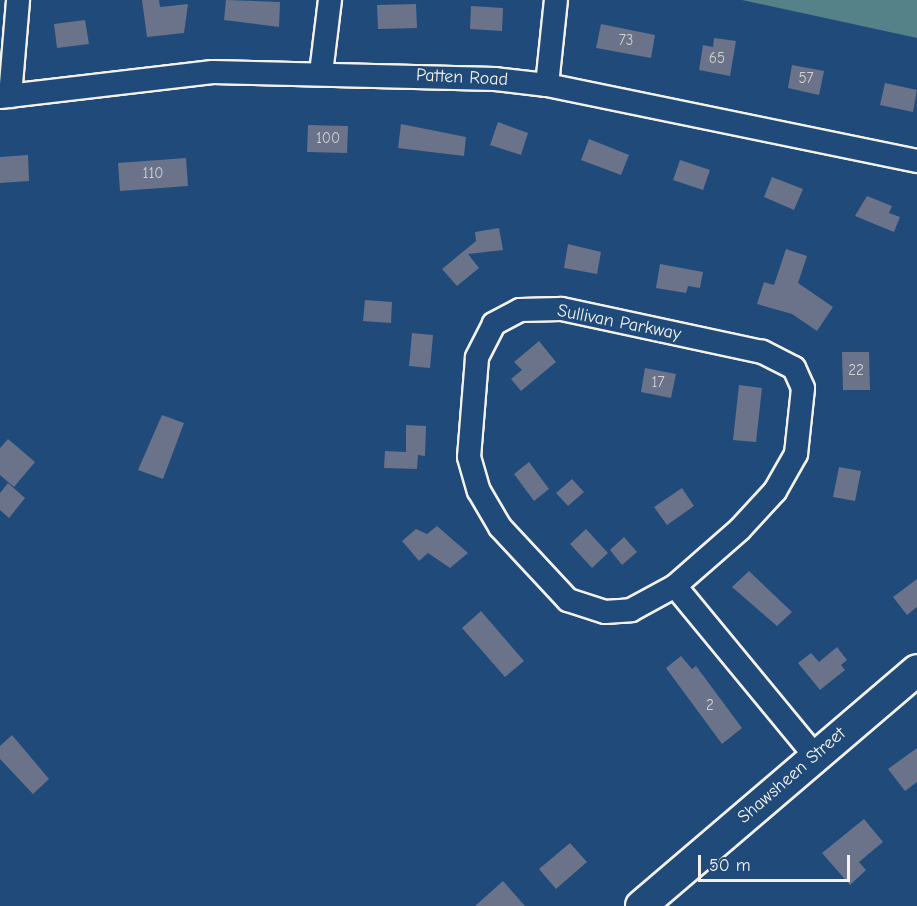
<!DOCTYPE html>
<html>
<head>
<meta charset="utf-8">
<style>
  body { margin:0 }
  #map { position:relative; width:917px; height:906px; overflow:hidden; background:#1f4a7a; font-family:"Comic Neue",sans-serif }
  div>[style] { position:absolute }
  .green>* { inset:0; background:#558189 }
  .building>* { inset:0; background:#6a738a }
  .roads { filter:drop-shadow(2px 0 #f4f1e8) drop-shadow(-2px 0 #f4f1e8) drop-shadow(0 2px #f4f1e8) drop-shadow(0 -2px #f4f1e8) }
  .minor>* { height:22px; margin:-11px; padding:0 11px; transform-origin:11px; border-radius:11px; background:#1f4a7a }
  .major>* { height:30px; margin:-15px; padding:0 15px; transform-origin:15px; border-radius:15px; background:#1f4a7a }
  span { translate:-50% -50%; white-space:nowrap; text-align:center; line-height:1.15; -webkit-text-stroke:4.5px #1f4a7a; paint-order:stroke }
  .number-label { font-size:15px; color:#d2d2d0 }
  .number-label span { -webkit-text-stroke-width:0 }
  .street-label { font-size:18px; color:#f4f1e8 }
  .scale { position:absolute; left:698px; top:855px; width:152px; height:27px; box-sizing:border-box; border:3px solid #f4f1e8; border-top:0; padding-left:8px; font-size:18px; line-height:21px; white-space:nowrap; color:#f4f1e8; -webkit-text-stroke:4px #1f4a7a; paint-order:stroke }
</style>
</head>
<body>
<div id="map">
  <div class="green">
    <div style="clip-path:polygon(742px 0,917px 0,917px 38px)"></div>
  </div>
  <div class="building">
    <div style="clip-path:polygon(142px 0,159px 0,160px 7px,188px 4px,184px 33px,147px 37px)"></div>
    <div style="clip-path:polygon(226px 0,280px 2px,279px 27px,224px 20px)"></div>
    <div style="clip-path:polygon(416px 4px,417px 28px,378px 29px,377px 5px)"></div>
    <div style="clip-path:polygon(471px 6px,503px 8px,502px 31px,470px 29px)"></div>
    <div style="clip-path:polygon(85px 20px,89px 44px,57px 48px,54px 24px)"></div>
    <div style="clip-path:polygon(601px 24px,655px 35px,651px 58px,596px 48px)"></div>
    <div style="clip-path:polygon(714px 38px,736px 41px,730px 76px,699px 70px,703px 45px,713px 47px)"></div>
    <div style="clip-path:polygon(792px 65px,824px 71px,819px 95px,788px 88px)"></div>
    <div style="clip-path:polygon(885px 83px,917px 90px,913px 112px,880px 105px)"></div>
    <div style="clip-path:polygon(498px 122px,528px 133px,521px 155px,490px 145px)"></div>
    <div style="clip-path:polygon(401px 124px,466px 137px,464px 156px,398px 148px)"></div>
    <div style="clip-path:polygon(308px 125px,348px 126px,347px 153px,307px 152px)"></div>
    <div style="clip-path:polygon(589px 139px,629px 155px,621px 175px,581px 160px)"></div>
    <div style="clip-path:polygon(28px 155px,29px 181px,0 183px,0 157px)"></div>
    <div style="clip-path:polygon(186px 158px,188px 186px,120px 191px,118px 163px)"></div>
    <div style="clip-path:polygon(680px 160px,710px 170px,703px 190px,673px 180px)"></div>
    <div style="clip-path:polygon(772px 177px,803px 189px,794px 210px,764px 197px)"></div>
    <div style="clip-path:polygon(867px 196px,892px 206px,889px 213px,900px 217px,894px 232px,855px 216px)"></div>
    <div style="clip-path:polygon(499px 228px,503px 250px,468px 254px,479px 268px,457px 286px,442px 269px,476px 241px,475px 232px)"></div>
    <div style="clip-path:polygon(568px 244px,601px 252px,597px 274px,564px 268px)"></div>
    <div style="clip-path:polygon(786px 249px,807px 256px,798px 283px,833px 307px,817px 331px,792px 314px,757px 304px,764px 282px,774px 285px)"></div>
    <div style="clip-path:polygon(660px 264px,703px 272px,700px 288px,688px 286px,686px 293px,656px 288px)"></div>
    <div style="clip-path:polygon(365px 300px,392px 302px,391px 323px,363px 321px)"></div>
    <div style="clip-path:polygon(412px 333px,433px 335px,430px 368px,409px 366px)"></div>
    <div style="clip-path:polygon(539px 341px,556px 362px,521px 391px,511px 379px,522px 370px,514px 362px)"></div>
    <div style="clip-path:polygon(842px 352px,869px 352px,870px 390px,843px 390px)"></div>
    <div style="clip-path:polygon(645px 368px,676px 374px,671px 398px,641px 392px)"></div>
    <div style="clip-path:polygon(739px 385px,762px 388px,756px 442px,733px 440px)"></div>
    <div style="clip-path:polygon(162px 415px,184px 423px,163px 479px,138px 470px)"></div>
    <div style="clip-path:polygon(406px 425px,426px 426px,425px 456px,418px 455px,417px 469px,384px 468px,385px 451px,406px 452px)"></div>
    <div style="clip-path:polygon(8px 439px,35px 462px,14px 487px,0 475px,0 448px)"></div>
    <div style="clip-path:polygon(529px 462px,549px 489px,534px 501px,514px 474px)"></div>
    <div style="clip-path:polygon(839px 467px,861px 471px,855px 501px,833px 497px)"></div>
    <div style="clip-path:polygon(572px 479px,584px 492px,568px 506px,556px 493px)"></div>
    <div style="clip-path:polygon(8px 483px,25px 498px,9px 518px,0 510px,0 493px)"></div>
    <div style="clip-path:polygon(682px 488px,694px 506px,667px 525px,654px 507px)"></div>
    <div style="clip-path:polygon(437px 526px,468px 553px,450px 568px,428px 553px,419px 561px,402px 541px,416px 529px,427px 534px)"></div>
    <div style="clip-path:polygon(586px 529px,608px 553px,592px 568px,570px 544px)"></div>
    <div style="clip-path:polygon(624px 537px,637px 552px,622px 565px,610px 550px)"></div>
    <div style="clip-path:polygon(749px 571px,792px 612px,777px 626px,732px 587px)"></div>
    <div style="clip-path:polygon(917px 579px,917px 607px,907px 615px,893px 597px)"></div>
    <div style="clip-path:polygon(481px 611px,524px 661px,505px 677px,462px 628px)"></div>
    <div style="clip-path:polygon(837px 647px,847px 660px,841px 665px,845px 670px,820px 690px,798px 663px,811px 653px,819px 662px)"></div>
    <div style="clip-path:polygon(681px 656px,692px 669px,696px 666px,742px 728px,722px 744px,666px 668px)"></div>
    <div style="clip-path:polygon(12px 735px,49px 779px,33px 794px,0 759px,0 746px)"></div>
    <div style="clip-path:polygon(917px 748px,917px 782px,905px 791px,888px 769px)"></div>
    <div style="clip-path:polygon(864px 819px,883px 842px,859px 862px,866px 870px,850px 885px,822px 853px)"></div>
    <div style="clip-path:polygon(570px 843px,587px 862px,556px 889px,539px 869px)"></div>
    <div style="clip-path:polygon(503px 881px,525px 906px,475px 906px)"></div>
  </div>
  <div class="roads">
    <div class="minor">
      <div style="left:321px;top:73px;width:74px;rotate:-83deg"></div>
      <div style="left:547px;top:85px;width:85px;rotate:-84deg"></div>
      <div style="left:10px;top:96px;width:96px;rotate:-85.2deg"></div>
      <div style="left:0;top:97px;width:214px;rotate:-6.7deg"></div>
      <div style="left:213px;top:72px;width:282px;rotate:1.4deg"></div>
      <div style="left:495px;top:79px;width:52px;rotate:6.6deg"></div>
      <div style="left:547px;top:85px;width:378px;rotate:11.6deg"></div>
      <div style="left:675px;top:586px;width:86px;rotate:-41.2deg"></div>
      <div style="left:740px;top:529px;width:52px;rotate:-47.4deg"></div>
      <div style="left:775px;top:491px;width:43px;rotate:-60.4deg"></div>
      <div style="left:796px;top:454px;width:66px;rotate:-83.9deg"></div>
      <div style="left:803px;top:388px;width:22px;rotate:-114deg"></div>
      <div style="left:794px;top:368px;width:36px;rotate:-153deg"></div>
      <div style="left:762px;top:352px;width:206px;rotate:-167.9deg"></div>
      <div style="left:561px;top:309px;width:41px;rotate:178.6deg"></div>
      <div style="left:520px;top:310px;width:30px;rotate:152deg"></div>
      <div style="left:494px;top:324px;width:38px;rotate:117deg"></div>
      <div style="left:477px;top:358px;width:99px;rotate:94.6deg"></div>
      <div style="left:469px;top:457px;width:35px;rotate:74deg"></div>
      <div style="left:479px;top:491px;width:42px;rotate:59.7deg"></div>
      <div style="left:500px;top:527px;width:100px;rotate:47deg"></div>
      <div style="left:568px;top:600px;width:39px;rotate:18deg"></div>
      <div style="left:605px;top:612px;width:26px;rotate:-4deg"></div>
      <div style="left:631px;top:610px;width:50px;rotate:-28.6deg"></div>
      <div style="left:675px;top:586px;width:220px;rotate:50.5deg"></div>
    </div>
    <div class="major">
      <div style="left:641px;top:906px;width:363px;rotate:-40.5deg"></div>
    </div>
  </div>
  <div class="number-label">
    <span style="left:626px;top:41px">73</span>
    <span style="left:717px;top:59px">65</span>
    <span style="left:806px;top:79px">57</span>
    <span style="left:328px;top:139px">100</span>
    <span style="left:153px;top:174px">110</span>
    <span style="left:856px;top:371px">22</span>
    <span style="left:658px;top:383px">17</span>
    <span style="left:710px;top:706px">2</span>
  </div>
  <div class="street-label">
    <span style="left:462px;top:78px;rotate:3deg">Patten Road</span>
    <span style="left:619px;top:323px;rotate:11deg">Sullivan Parkway</span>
    <span style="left:792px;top:776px;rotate:-41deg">Shawsheen Street</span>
  </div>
  <div class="scale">50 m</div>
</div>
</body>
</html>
